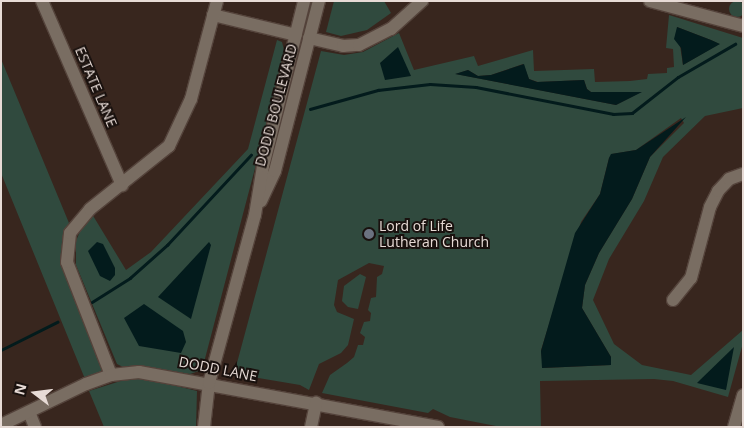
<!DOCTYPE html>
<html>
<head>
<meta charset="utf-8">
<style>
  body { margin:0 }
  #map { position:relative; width:744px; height:428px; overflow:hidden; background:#38261e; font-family:"Open Sans",sans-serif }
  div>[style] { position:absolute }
  .green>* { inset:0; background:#304a3e }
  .round { border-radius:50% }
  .water>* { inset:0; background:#031b1c }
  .stream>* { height:2.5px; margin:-1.25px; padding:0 1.25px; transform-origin:1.25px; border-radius:1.25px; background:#031b1c }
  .roads { filter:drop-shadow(1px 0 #54433b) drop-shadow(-1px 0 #54433b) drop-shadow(0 1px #54433b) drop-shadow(0 -1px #54433b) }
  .minor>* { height:12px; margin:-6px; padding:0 6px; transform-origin:6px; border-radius:6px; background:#796d62 }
  .dots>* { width:14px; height:14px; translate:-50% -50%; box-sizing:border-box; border:2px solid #19110e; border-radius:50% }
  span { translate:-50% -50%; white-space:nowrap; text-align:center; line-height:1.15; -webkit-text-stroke:4px #19110e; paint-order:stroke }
  .street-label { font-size:14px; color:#e7dbd6 }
  .poi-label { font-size:14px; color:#e7dbd6 }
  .left { translate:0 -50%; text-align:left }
  .frame { position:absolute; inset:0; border:2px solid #e7dbd6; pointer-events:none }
  .north { position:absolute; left:10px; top:368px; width:50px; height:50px; -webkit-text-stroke:4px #19110e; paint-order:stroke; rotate:285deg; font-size:14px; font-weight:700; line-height:20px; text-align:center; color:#e7dbd6 }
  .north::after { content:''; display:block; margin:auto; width:18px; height:22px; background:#e7dbd6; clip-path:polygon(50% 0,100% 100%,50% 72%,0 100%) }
</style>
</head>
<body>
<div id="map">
  <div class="green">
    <div style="clip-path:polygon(334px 1px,384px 1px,391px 13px,367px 30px,341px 36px,326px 32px)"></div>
    <div class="round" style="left:729px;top:1px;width:16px;height:16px"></div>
    <div style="clip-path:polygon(evenodd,669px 15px,743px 38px,743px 108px,705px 116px,663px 157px,644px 201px,609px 259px,593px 300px,614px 344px,642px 365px,691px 375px,743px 330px,743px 343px,728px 397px,673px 381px,654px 379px,540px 381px,541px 427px,501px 427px,450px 417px,433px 409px,428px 413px,322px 393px,330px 375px,347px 363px,354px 357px,358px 345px,363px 345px,365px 337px,360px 333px,364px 322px,370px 321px,371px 313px,368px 310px,371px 298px,376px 297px,377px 277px,382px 274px,384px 266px,369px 263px,338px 280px,334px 305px,337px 312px,354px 319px,348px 345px,341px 353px,319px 364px,309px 390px,300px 385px,234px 374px,321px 51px,344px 55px,363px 52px,399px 33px,414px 70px,474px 56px,478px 66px,533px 50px,534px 71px,594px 69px,595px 82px,630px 81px,647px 79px,648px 74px,667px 73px,667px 68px,674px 67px,673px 49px,666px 48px,669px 15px,677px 27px,711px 40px,719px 44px,683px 65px,677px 27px,669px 15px,523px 64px,529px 79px,538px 82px,584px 80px,587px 89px,591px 92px,641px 92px,616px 105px,456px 74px,468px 70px,478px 76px,491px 75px,523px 64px,669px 15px,681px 118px,684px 123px,650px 157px,632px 199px,599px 253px,585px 285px,582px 308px,611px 357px,611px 365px,543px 368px,541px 350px,581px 222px,600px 194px,609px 158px,612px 154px,636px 150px,681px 118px)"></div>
    <div style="clip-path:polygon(277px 40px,282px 42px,285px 54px,202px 370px,190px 374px,153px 368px,123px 367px,117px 364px,76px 265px,76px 241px,84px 222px,92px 214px,126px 270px,151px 252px,248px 149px)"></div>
    <div style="clip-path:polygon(1px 59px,69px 223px,62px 255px,103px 368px,100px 373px,85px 379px,1px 173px)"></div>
    <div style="clip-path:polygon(360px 274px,366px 277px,358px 309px,348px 307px,342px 301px,344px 286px)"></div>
    <div style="clip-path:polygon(127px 379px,148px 379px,197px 391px,196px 427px,104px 427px,89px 391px)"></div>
  </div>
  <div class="water">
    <div style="clip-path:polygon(677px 27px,711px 40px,720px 44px,683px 65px,681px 48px,674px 39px)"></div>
    <div style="clip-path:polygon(398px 47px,411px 76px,385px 80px,380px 63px)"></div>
    <div style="clip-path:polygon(524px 64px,529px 79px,537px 82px,584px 80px,587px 89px,591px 92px,642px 92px,616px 105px,455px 74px,468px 70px,478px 76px,491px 75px)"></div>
    <div style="clip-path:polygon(686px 117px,650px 157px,632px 199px,599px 253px,585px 285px,582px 308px,611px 357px,611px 365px,542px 368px,541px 351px,575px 233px,600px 194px,609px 158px,611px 154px,636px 150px)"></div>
    <div style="clip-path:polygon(97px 242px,103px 244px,115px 268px,115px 275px,110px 281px,100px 276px,88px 251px)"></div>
    <div style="clip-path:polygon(209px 242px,211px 245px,191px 319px,158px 297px)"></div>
    <div style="clip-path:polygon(144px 304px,183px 331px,186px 342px,181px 353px,139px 346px,124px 318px)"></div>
    <div style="clip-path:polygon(734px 347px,726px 390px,697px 383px,699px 381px)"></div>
  </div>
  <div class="stream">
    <div style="left:310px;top:109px;width:71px;rotate:-15.6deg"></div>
    <div style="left:378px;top:90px;width:52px;rotate:-6.6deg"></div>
    <div style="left:430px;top:84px;width:46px;rotate:3.7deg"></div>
    <div style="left:476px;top:87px;width:140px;rotate:11.1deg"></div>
    <div style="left:613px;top:114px;width:19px;rotate:-3deg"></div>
    <div style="left:632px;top:113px;width:58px;rotate:-38deg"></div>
    <div style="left:678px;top:77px;width:66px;rotate:-30.1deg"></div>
    <div style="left:92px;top:302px;width:45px;rotate:-32.3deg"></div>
    <div style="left:130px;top:278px;width:50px;rotate:-41.7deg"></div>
    <div style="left:167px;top:245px;width:123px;rotate:-47deg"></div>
    <div style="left:1px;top:350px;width:63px;rotate:-26.6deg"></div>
  </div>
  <div class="roads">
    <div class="minor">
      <div style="left:42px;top:1px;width:201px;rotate:66.5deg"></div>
      <div style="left:650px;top:1px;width:96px;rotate:15deg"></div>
      <div style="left:213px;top:15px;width:85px;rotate:13.5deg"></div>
      <div style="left:309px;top:38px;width:35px;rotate:13deg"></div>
      <div style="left:343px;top:46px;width:16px;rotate:-4deg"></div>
      <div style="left:359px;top:45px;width:36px;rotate:-27deg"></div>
      <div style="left:391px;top:29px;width:42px;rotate:-42.1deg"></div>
      <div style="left:261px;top:201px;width:33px;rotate:-65deg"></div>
      <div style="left:275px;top:171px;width:176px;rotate:-75.5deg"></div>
      <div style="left:673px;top:300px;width:28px;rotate:-51deg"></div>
      <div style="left:691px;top:278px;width:73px;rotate:-75deg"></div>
      <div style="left:710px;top:207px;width:18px;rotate:-63deg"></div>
      <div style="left:718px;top:191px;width:16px;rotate:-47deg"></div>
      <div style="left:729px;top:179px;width:15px;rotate:-20deg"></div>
      <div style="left:111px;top:375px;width:121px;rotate:-111.3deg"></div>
      <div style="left:67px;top:262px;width:29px;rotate:-84deg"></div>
      <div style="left:70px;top:233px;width:31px;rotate:-50deg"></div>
      <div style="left:90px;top:209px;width:101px;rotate:-38.6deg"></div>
      <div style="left:169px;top:146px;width:52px;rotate:-64.9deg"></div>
      <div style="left:191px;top:99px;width:101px;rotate:-75.1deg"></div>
      <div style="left:29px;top:412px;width:16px;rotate:68deg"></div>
      <div style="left:1px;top:425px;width:94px;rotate:-25.8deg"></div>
      <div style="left:86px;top:384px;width:27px;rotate:-20deg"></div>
      <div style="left:111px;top:375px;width:28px;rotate:-6deg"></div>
      <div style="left:139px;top:372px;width:304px;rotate:10.4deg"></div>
      <div style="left:204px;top:427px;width:44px;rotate:-83.5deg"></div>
      <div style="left:209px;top:383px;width:174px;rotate:-74.7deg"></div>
      <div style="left:255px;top:215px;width:50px;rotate:-80.7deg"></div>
      <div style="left:263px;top:166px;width:170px;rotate:-76deg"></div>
      <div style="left:311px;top:427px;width:25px;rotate:-78deg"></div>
      <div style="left:734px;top:427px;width:33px;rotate:-74deg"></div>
    </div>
  </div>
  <div class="dots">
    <div style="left:369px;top:234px;background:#6b7280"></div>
  </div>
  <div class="street-label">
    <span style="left:96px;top:87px;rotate:67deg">ESTATE LANE</span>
    <span style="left:276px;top:105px;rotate:-75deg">DODD BOULEVARD</span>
    <span style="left:218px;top:369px;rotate:11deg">DODD LANE</span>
  </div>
  <div class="poi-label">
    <span class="left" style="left:379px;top:234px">Lord of Life<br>Lutheran Church</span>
  </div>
  <div class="frame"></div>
  <div class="north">N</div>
</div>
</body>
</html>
